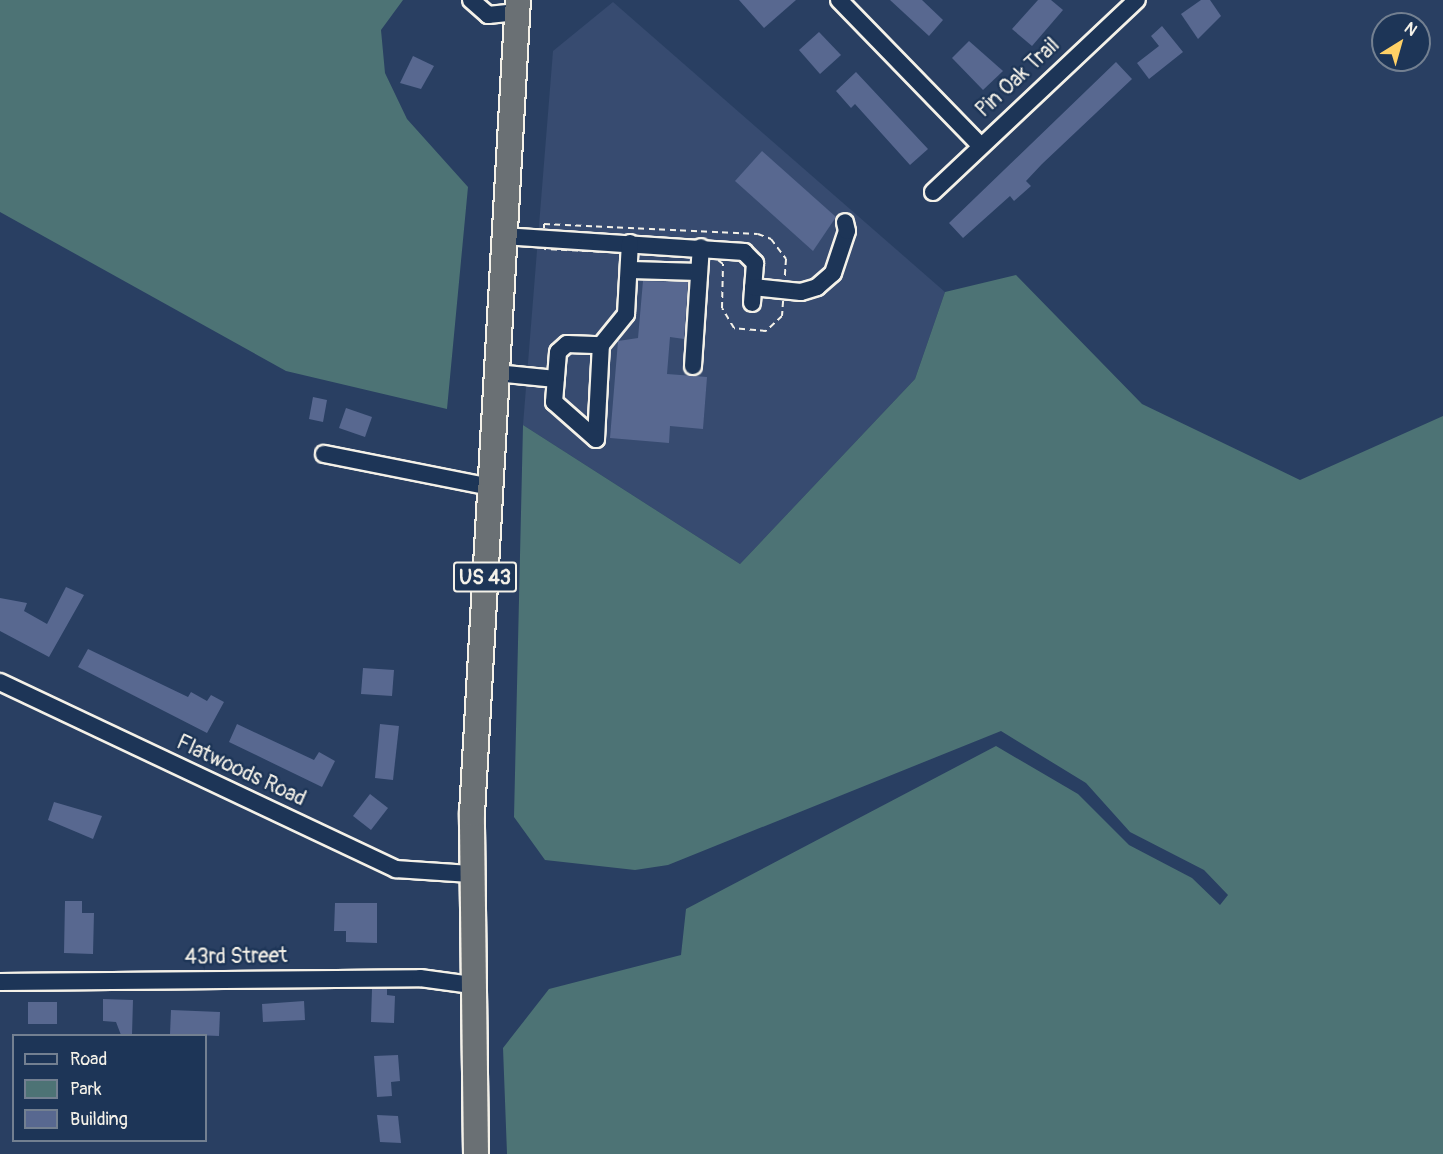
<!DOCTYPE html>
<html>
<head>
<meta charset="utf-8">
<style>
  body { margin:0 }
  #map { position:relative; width:1443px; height:1154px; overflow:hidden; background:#293f62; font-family:Pangolin,sans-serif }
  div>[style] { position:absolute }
  .built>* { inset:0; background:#374b70 }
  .green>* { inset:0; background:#4d7375 }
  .building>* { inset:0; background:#586890 }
  .path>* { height:2px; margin-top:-1px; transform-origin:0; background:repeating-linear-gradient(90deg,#f4f1e8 0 6px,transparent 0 10.5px) }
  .roads { filter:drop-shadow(2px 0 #f4f1e8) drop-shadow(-2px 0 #f4f1e8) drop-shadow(0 2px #f4f1e8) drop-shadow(0 -2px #f4f1e8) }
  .minor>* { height:16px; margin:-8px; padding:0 8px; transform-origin:8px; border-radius:8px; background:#1d3557 }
  .highway>* { height:24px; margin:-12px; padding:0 12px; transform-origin:12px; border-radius:12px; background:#6a7074 }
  span { translate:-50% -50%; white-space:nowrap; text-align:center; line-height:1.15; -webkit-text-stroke:5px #1d3557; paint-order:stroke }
  .shield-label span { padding:2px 4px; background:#1d3557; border:2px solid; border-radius:4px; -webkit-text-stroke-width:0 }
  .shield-label { font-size:20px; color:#f4f1e8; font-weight:700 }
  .street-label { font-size:21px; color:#f4f1e8 }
  .legend { position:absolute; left:12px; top:1034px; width:195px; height:108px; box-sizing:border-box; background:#1d3557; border:2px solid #738091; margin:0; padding:8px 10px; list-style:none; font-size:18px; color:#f4f1e8 }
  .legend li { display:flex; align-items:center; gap:12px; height:30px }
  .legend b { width:30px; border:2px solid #738091 }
  .north { position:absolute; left:1371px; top:12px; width:60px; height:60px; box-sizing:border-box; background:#1d3557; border:2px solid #738091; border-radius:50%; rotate:37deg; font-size:16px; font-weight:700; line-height:24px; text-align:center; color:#f4f1e8 }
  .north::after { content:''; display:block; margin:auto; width:21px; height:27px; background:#ffd166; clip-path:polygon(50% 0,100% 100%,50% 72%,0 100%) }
</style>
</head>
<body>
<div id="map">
  <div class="built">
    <div style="clip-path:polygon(613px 2px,945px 292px,915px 379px,740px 564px,523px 425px,553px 51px)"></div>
  </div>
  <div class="green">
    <div style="clip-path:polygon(0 0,403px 0,381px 30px,385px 73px,407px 119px,468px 187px,447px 409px,286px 371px,0 212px)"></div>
    <div style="clip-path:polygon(1016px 275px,1142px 404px,1300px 480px,1443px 416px,1443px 1154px,507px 1154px,503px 1048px,549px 989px,681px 955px,686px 909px,996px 746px,1078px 794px,1129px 845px,1192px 878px,1220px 905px,1228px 895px,1204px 870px,1130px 832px,1086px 783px,1001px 731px,668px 865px,635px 870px,545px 860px,514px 817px,523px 425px,740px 564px,915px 379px,945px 292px)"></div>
  </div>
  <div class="building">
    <div style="clip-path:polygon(739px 0,796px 0,764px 28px)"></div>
    <div style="clip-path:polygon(890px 0,922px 0,943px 20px,929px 36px)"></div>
    <div style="clip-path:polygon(1038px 0,1051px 0,1063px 10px,1032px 46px,1012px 29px)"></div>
    <div style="clip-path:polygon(1201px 0,1210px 0,1221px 16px,1198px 39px,1181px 14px)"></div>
    <div style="clip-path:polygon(1162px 26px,1183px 52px,1149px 79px,1137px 63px,1159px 46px,1151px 36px)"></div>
    <div style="clip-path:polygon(819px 32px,841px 55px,820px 74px,799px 50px)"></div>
    <div style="clip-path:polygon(969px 41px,1003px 71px,983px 90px,952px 58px)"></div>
    <div style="clip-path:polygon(413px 56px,434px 66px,421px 89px,400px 83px)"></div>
    <div style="clip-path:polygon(1116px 62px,1132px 79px,1042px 164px,1026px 181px,1031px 186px,1014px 201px,1010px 196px,963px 238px,949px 223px)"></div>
    <div style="clip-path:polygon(856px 72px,928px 149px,910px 165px,855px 104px,851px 108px,836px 91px)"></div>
    <div style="clip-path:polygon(762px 151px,836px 217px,813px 251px,735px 181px)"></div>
    <div style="clip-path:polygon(643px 281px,688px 282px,684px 339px,670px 337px,667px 374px,707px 377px,703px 429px,670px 426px,669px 443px,610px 438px,618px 341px,638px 338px)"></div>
    <div style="clip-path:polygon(313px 397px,327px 400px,323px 422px,309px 419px)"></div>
    <div style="clip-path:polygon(346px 408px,372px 417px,365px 437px,339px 428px)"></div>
    <div style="clip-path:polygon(66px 587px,84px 595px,49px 657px,0 631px,0 598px,27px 603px,24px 611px,47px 624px)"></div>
    <div style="clip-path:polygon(88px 649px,188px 697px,191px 692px,207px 701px,211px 695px,224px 702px,207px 733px,78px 667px)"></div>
    <div style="clip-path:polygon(363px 668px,394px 670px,392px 696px,361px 694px)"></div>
    <div style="clip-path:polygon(237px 724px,314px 760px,319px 752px,335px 761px,322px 787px,229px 742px)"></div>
    <div style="clip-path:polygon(380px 724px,399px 726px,393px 780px,375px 778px)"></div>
    <div style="clip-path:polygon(370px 794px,388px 808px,371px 830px,353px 816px)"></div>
    <div style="clip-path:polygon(54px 802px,102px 816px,93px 839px,48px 820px)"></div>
    <div style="clip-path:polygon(65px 901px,82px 901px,82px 913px,94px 913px,93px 954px,64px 953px)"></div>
    <div style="clip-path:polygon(335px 903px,377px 903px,377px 943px,346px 942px,346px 931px,334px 931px)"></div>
    <div style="clip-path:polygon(372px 989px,387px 989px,387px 995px,395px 996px,394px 1023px,371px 1022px)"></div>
    <div style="clip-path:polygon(103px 999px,133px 1000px,132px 1035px,121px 1035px,116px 1022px,103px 1021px)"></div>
    <div style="clip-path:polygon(304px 1001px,305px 1020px,263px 1022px,262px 1004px)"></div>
    <div style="clip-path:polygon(28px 1002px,57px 1002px,57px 1024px,28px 1024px)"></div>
    <div style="clip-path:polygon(171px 1010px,220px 1012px,219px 1036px,170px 1034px)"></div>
    <div style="clip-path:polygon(398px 1055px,400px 1081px,391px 1082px,392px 1096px,377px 1097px,374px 1056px)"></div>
    <div style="clip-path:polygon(377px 1115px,398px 1116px,401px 1143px,380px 1142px)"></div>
  </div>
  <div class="path">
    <div style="left:544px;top:224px;width:214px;rotate:2.7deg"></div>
    <div style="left:758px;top:234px;width:14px;rotate:21deg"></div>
    <div style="left:771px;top:239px;width:25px;rotate:53deg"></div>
    <div style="left:786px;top:259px;width:57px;rotate:94deg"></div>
    <div style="left:782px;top:316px;width:22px;rotate:137deg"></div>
    <div style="left:766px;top:331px;width:32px;rotate:-175deg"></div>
    <div style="left:734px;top:328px;width:23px;rotate:-121deg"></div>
    <div style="left:722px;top:308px;width:44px;rotate:-88.7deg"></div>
    <div style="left:723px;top:264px;width:11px;rotate:-142deg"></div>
    <div style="left:714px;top:257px;width:170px;rotate:-177.3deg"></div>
    <div style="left:544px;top:249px;width:25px;rotate:-90deg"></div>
  </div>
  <div class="roads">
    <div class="minor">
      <div style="left:471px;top:0;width:23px;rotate:41deg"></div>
      <div style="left:488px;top:15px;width:27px;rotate:-6deg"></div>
      <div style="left:839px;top:0;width:202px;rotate:45.8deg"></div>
      <div style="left:933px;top:192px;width:280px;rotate:-43.3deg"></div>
      <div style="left:503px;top:236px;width:242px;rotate:3.8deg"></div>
      <div style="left:744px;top:252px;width:16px;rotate:45deg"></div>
      <div style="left:755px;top:263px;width:40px;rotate:94.3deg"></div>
      <div style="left:631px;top:270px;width:68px;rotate:1.7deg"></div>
      <div style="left:753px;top:287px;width:48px;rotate:5.9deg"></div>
      <div style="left:801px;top:292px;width:17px;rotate:-17deg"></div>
      <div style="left:817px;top:287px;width:21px;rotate:-41deg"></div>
      <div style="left:833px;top:273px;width:44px;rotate:-71.6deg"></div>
      <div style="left:847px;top:231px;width:9px;rotate:-103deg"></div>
      <div style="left:693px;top:366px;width:119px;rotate:-86.2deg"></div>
      <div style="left:496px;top:373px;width:60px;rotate:5.7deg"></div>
      <div style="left:596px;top:439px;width:94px;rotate:-87deg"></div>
      <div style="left:601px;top:345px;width:40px;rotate:-51deg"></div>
      <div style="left:626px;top:314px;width:71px;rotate:-86.8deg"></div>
      <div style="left:596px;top:439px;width:56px;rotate:-138.6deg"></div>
      <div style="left:554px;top:402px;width:50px;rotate:-85.4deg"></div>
      <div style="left:558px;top:352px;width:12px;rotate:-42deg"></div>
      <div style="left:567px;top:344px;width:34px;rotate:2deg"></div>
      <div style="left:324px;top:454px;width:169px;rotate:11.2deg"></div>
      <div style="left:0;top:682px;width:438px;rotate:25.3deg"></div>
      <div style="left:396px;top:869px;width:74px;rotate:3.9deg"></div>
      <div style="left:0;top:982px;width:420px;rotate:-0.5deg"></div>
      <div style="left:420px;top:978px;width:52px;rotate:7.7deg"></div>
    </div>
    <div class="highway">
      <div style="left:476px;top:1154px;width:340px;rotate:-90.7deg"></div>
      <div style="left:472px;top:814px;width:815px;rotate:-86.77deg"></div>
    </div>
  </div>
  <div class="shield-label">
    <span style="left:485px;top:577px">US 43</span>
  </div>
  <div class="street-label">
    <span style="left:1018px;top:78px;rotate:-43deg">Pin Oak Trail</span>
    <span style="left:241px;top:771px;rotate:25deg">Flatwoods Road</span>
    <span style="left:236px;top:957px;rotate:-1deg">43rd Street</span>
  </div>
  <ul class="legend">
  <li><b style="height:8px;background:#1d3557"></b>Road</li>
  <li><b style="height:16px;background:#4d7375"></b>Park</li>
  <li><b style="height:16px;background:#586890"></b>Building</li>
  </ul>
  <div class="north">N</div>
</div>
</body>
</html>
